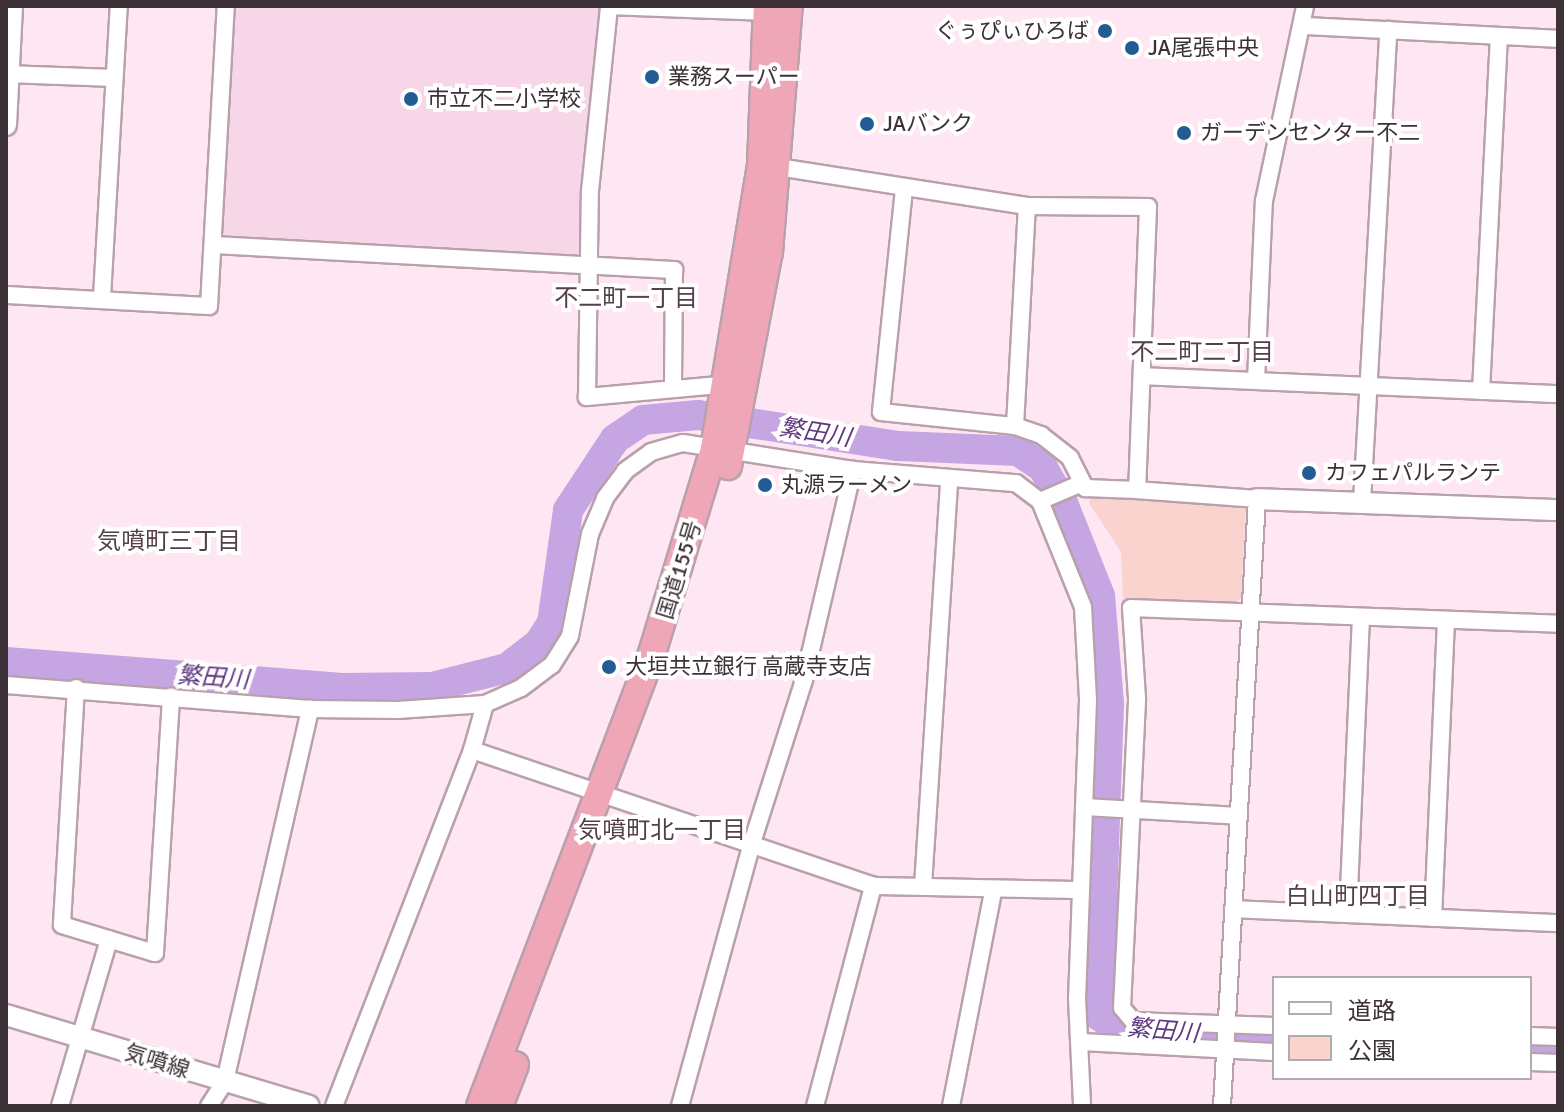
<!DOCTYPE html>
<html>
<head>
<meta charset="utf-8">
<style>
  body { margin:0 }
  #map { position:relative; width:1564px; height:1112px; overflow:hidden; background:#ffe6f3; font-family:Signika,"Noto Sans JP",sans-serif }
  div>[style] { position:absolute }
  .built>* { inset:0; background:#f7d7e7 }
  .green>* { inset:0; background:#fad2ce }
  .river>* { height:30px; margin:-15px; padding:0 15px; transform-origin:15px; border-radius:15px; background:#c5a6e3 }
  .roads { filter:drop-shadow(2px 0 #b8a0ac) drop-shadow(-2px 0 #b8a0ac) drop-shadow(0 2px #b8a0ac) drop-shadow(0 -2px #b8a0ac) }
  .minor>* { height:16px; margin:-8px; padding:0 8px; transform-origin:8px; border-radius:8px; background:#fff }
  .tertiary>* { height:20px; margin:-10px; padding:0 10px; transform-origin:10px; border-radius:10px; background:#fff }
  .trunk>* { height:26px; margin:-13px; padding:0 13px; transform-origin:13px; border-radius:13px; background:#efa7b8 }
  .dots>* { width:22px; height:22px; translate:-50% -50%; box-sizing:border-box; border:4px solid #fff; border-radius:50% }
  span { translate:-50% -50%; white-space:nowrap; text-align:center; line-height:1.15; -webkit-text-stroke:8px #fff; paint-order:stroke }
  .poi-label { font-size:22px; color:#3b3136 }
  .right { translate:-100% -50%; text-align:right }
  .left { translate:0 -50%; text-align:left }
  .street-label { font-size:22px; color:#3b3136 }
  .neighbourhood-label { font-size:24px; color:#53404a }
  .water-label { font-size:24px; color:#603880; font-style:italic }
  .frame { position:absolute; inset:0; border:8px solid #3b3136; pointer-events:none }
  .legend { position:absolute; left:1272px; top:976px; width:260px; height:104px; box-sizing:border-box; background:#fff; border:2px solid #b1adaf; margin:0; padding:10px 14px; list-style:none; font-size:24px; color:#3b3136 }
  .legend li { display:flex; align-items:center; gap:16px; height:40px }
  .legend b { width:40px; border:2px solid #b1adaf }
</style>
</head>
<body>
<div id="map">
  <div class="built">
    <div style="clip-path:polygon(234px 6px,601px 6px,582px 249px,575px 256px,226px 236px,221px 230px)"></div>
  </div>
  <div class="green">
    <div style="clip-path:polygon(1092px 496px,1241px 502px,1246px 508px,1241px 598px,1235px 603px,1123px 598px,1121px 552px,1089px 503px)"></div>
  </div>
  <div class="river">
    <div style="left:6px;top:662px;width:337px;rotate:4.4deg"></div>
    <div style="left:342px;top:688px;width:90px;rotate:-0.6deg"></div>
    <div style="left:432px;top:687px;width:77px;rotate:-14.2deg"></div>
    <div style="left:507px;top:668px;width:41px;rotate:-38deg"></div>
    <div style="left:539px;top:643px;width:24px;rotate:-57deg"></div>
    <div style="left:552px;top:623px;width:114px;rotate:-81.9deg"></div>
    <div style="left:568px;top:510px;width:85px;rotate:-56.5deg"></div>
    <div style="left:615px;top:439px;width:34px;rotate:-34deg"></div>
    <div style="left:643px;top:420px;width:55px;rotate:-5.2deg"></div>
    <div style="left:698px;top:415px;width:203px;rotate:8.8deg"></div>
    <div style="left:899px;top:446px;width:119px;rotate:2.4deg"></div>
    <div style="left:1018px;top:451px;width:30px;rotate:34deg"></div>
    <div style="left:1043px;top:468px;width:40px;rotate:60.3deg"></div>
    <div style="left:1063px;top:503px;width:100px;rotate:68.3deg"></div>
    <div style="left:1100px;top:596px;width:108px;rotate:85.2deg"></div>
    <div style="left:1109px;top:704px;width:311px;rotate:92deg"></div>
    <div style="left:1098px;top:1015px;width:29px;rotate:34deg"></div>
    <div style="left:1122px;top:1031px;width:152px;rotate:2.6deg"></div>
    <div style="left:1530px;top:1049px;width:28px;rotate:2deg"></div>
  </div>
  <div class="roads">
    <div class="minor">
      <div style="left:1304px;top:26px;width:254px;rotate:2.9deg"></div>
      <div style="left:6px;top:74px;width:108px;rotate:2.1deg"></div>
      <div style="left:778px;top:167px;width:252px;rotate:8.9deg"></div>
      <div style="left:1027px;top:206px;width:121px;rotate:0.5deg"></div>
      <div style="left:1148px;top:207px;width:283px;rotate:92.2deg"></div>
      <div style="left:1137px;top:490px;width:120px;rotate:4.3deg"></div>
      <div style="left:1257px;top:499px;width:608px;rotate:93.3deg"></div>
      <div style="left:904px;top:189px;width:224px;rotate:95.9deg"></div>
      <div style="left:881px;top:412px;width:135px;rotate:6deg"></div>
      <div style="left:1015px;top:426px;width:28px;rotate:19deg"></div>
      <div style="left:1041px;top:435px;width:37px;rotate:38deg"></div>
      <div style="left:1070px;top:458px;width:34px;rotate:63deg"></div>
      <div style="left:1085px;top:488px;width:52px;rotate:2.2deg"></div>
      <div style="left:213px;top:245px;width:462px;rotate:3.1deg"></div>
      <div style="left:674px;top:270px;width:119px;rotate:90.5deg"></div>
      <div style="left:6px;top:295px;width:203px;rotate:3.1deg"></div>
      <div style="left:209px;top:306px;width:300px;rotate:-86.8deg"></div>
      <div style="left:102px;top:297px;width:291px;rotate:-86.7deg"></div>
      <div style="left:1142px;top:376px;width:416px;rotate:2.5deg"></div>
      <div style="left:1256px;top:381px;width:180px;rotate:-87.5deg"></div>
      <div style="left:1264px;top:201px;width:199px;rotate:-78.1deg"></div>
      <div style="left:730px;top:384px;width:144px;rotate:174.8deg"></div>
      <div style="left:587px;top:397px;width:206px;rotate:-89.2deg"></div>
      <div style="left:590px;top:191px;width:186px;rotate:-84.1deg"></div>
      <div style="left:609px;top:6px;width:158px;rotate:2.2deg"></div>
      <div style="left:1481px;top:391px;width:354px;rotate:-87.1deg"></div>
      <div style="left:1015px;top:426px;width:220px;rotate:-86.9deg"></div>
      <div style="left:1040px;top:501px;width:46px;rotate:-23.2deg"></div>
      <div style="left:1362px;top:502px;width:473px;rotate:-86.8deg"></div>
      <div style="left:6px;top:685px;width:305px;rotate:4.5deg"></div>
      <div style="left:310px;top:709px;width:88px;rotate:0.7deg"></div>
      <div style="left:398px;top:710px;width:87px;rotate:-3.9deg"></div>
      <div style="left:485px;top:704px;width:39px;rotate:-24deg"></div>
      <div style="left:521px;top:688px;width:39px;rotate:-37deg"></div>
      <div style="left:552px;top:665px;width:34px;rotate:-58deg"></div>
      <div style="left:570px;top:636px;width:104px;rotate:-78.9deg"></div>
      <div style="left:590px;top:534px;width:39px;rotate:-67deg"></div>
      <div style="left:605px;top:498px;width:34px;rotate:-53deg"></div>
      <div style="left:625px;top:471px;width:32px;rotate:-36deg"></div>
      <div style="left:651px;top:452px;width:33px;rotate:-16deg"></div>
      <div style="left:683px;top:443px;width:172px;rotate:9deg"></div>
      <div style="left:853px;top:470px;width:164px;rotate:4.6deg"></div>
      <div style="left:1016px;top:483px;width:30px;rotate:37deg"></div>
      <div style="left:1040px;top:501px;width:114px;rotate:67.9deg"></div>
      <div style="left:1083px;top:607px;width:93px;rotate:86.9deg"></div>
      <div style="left:1088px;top:700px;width:298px;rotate:92.1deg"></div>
      <div style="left:1077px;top:998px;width:108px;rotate:87.3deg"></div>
      <div style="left:76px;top:688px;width:237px;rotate:93.4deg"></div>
      <div style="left:62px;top:925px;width:97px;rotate:16.8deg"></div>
      <div style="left:155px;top:953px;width:257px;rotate:-86.4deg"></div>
      <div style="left:472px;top:750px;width:423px;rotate:18.7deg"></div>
      <div style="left:873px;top:886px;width:207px;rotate:1.1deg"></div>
      <div style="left:1084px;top:807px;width:155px;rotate:3.3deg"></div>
      <div style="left:923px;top:886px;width:407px;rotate:-86.3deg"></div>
      <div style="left:1233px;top:909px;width:325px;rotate:2.5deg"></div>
      <div style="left:1348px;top:914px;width:297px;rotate:-87.5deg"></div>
      <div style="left:1433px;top:918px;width:298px;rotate:-87.5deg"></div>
      <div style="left:1274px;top:1026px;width:141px;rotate:-178deg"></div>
      <div style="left:1133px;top:1021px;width:17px;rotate:-130deg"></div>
      <div style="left:1122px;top:1008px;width:310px;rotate:-87.2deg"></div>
      <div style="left:1137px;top:698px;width:90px;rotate:-93.8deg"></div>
      <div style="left:1131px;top:608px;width:427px;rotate:2.1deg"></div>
      <div style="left:1530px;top:1036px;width:28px;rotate:2deg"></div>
      <div style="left:1081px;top:1042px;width:193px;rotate:3deg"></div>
      <div style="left:1530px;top:1062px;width:28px;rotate:2deg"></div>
      <div style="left:60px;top:1106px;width:174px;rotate:-73.6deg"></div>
      <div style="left:209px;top:1106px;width:30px;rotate:-57deg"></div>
      <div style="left:225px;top:1081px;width:382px;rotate:-77.1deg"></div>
      <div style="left:334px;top:1106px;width:382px;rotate:-68.8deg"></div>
      <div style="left:472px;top:750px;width:48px;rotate:-74.2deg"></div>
      <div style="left:680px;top:1106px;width:270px;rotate:-74.7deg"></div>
      <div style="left:751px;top:846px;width:174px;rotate:-72.3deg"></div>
      <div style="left:804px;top:680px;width:216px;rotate:-76.9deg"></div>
      <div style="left:815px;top:1106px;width:228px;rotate:-75.2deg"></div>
      <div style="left:951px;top:1106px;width:219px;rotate:-78.9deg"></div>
    </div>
    <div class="tertiary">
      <div style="left:6px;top:125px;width:119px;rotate:-87.1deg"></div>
      <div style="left:1257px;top:499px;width:301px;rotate:2.1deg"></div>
      <div style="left:6px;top:1015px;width:316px;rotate:16.7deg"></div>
    </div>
    <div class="trunk">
      <div style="left:728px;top:466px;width:218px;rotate:-79.2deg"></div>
      <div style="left:769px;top:252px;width:247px;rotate:-85.4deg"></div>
      <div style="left:480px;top:1106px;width:488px;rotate:-69.2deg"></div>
      <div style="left:653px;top:650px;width:210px;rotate:-73.1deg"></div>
      <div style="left:714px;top:449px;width:287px;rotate:-80.6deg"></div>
      <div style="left:761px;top:166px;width:160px;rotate:-87.9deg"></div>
      <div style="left:499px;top:1106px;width:44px;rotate:-68.7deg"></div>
    </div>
  </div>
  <div class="dots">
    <div style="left:1105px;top:31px;background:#235c94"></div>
    <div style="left:1132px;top:48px;background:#235c94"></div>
    <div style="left:652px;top:77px;background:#235c94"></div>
    <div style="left:411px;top:99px;background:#235c94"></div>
    <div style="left:867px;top:124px;background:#235c94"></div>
    <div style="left:1184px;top:133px;background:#235c94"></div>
    <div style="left:1309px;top:473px;background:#235c94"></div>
    <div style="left:765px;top:485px;background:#235c94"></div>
    <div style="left:609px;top:667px;background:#235c94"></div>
  </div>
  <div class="poi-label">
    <span class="right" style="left:1089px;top:31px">ぐぅぴぃひろば</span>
    <span class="left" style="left:1148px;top:48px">JA尾張中央</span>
    <span class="left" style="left:668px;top:77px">業務スーパー</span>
    <span class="left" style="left:427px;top:99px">市立不二小学校</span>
    <span class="left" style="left:883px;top:124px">JAバンク</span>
    <span class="left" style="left:1200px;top:133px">ガーデンセンター不二</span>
    <span class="left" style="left:1325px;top:473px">カフェパルランテ</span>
    <span class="left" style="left:781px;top:485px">丸源ラーメン</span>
    <span class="left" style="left:625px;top:667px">大垣共立銀行 高蔵寺支店</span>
  </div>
  <div class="street-label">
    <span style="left:679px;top:570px;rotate:-73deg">国道155号</span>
    <span style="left:157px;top:1061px;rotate:17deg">気噴線</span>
  </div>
  <div class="neighbourhood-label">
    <span style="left:626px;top:299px">不二町一丁目</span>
    <span style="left:1202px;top:353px">不二町二丁目</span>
    <span style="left:169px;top:542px">気噴町三丁目</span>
    <span style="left:662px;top:831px">気噴町北一丁目</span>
    <span style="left:1358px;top:897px">白山町四丁目</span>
  </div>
  <div class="water-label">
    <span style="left:815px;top:433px;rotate:9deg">繁田川</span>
    <span style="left:213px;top:678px;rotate:4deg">繁田川</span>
    <span style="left:1163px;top:1031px;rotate:5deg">繁田川</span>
  </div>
  <div class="frame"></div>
  <ul class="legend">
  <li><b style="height:10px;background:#fff"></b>道路</li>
  <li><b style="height:22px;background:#fad2ce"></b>公園</li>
  </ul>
</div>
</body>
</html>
